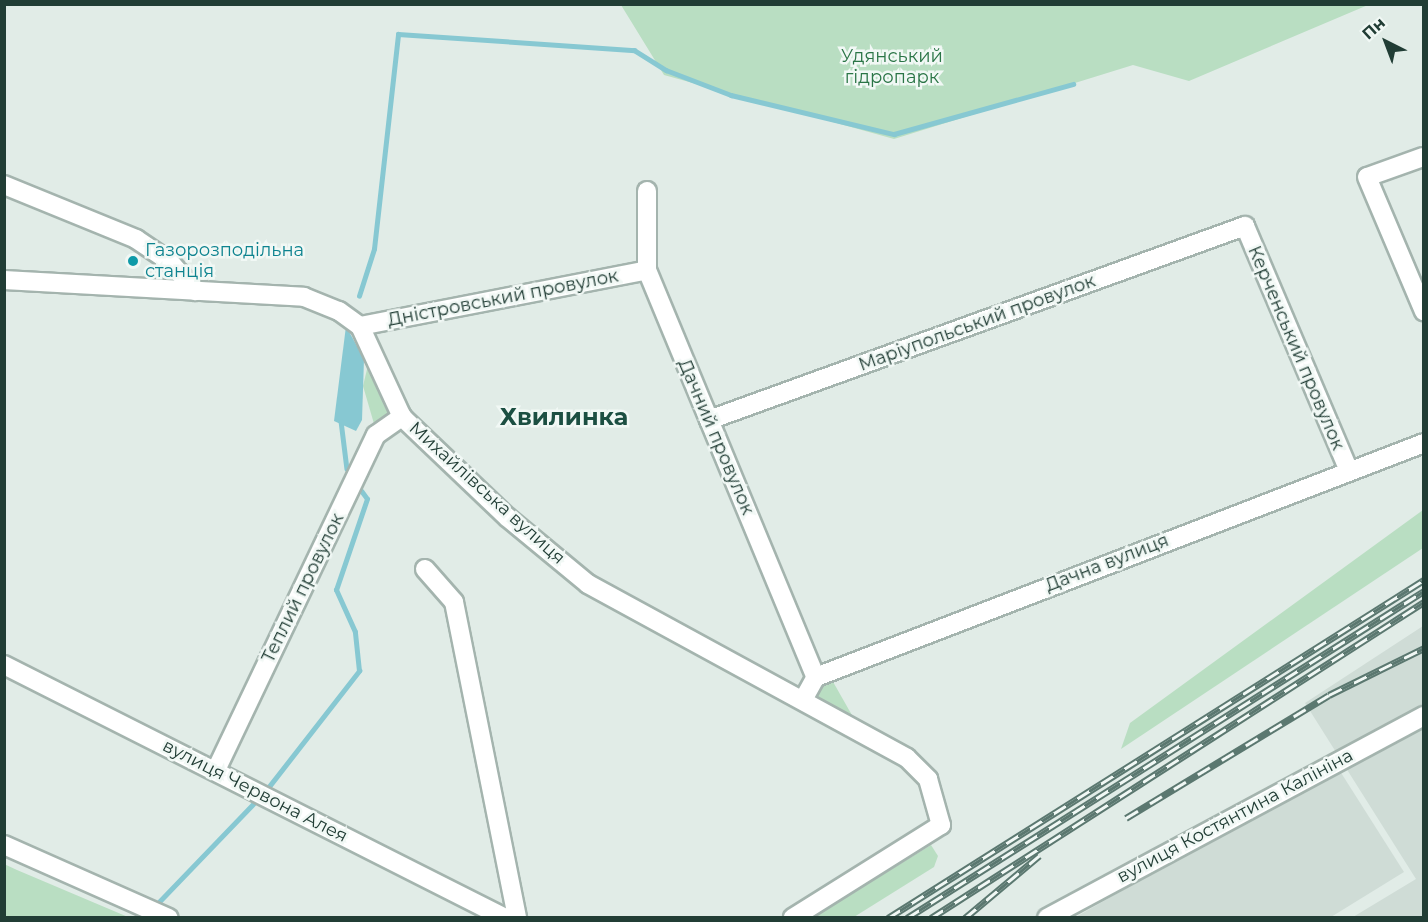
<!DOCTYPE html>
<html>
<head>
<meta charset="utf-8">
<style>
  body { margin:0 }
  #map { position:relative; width:1428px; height:922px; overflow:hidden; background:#e1ece7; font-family:Montserrat,sans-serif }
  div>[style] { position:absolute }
  .built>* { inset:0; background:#cfdcd6 }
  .green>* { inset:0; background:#b9dec2 }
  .water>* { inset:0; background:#87c8d2 }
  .stream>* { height:4.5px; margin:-2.25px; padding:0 2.25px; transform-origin:2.25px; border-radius:2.25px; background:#87c8d2 }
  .roads { filter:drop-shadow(2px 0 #a4b4ae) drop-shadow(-2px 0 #a4b4ae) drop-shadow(0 2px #a4b4ae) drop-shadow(0 -2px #a4b4ae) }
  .minor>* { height:18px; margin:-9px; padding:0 9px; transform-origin:9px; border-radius:9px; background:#fff }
  .rail>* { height:7px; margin-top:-3.5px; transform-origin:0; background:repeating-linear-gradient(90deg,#f1f8f5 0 14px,#5b7870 0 28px); box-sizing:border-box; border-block:2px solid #5b7870 }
  .dots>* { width:16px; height:16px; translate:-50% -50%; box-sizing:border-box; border:3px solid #f1f8f5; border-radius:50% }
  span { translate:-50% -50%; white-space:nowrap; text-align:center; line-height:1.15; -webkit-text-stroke:5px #f1f8f5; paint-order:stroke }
  .park-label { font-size:18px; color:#2a7546 }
  .culture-label { font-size:18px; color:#0d838f }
  .left { translate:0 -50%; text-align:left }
  .street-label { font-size:18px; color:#213d35 }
  .district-label { font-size:24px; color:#1c4f42; font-weight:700 }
  .frame { position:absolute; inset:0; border:6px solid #213d35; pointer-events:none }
  .north { position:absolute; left:1356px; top:12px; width:60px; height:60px; -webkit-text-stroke:4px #f1f8f5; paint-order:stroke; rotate:318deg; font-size:16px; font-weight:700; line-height:24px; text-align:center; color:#213d35 }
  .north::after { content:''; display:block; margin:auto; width:21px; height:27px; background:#213d35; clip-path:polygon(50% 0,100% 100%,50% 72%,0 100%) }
</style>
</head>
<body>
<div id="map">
  <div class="built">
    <div style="clip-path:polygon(1423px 626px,1423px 917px,1353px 917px,1416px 879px,1305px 703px)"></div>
    <div style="clip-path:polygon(1338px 768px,1404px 872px,1331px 917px,1074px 918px)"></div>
  </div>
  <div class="green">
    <div style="clip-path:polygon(621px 5px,1368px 5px,1189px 81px,1133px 65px,894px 139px,664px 75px)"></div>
    <div style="clip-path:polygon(375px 336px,412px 411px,377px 434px,363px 386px)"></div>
    <div style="clip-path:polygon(1423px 510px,1423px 548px,1121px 749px,1130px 723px)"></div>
    <div style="clip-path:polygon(832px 680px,853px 717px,821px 704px,815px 696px,816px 686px)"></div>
    <div style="clip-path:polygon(931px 845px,938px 856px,934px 867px,854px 917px,813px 917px)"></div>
    <div style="clip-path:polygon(4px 864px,17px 870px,128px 917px,5px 917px)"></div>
  </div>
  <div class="water">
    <div style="clip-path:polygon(346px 326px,364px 359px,362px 420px,356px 431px,334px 421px)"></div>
  </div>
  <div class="stream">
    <div style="left:359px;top:296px;width:49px;rotate:-72.3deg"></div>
    <div style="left:374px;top:249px;width:216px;rotate:-83.6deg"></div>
    <div style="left:398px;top:34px;width:237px;rotate:3.9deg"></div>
    <div style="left:634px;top:50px;width:38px;rotate:32deg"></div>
    <div style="left:666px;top:70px;width:70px;rotate:21deg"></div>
    <div style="left:731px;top:95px;width:168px;rotate:13.5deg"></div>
    <div style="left:894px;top:134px;width:186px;rotate:-15.6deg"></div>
    <div style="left:341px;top:421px;width:48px;rotate:82.9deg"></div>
    <div style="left:264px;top:793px;width:155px;rotate:-52.1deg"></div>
    <div style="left:359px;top:671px;width:39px;rotate:-96deg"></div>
    <div style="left:355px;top:632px;width:46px;rotate:-114.3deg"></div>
    <div style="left:336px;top:590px;width:96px;rotate:-71.2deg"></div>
    <div style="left:367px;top:499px;width:9px;rotate:-126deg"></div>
    <div style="left:154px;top:907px;width:150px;rotate:-46.1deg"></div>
  </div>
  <div class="roads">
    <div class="minor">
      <div style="left:1423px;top:157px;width:59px;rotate:160.3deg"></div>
      <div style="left:1367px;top:177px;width:146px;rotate:67deg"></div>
      <div style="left:4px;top:185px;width:143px;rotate:22.2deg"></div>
      <div style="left:136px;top:239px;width:40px;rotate:34deg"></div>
      <div style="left:169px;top:261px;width:40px;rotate:49deg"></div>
      <div style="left:647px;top:191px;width:79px;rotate:90deg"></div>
      <div style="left:647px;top:270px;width:441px;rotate:67.5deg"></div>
      <div style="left:4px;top:280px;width:300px;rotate:3.2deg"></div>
      <div style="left:304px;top:297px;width:38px;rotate:22deg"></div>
      <div style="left:339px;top:311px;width:26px;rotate:36deg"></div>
      <div style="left:360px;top:326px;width:100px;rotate:65.2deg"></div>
      <div style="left:402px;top:417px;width:145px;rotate:43.6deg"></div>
      <div style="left:507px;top:517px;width:105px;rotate:39.6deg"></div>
      <div style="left:588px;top:584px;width:363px;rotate:28.6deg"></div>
      <div style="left:907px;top:758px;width:30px;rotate:45deg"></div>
      <div style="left:928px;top:779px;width:48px;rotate:74.2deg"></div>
      <div style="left:941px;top:825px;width:175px;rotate:147.9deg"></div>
      <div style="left:360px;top:326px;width:292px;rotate:-11deg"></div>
      <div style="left:709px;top:420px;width:570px;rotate:-19.9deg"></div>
      <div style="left:1245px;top:226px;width:264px;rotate:67deg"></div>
      <div style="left:425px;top:569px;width:44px;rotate:48.7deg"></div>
      <div style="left:454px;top:602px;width:322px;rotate:78.7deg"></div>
      <div style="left:4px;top:665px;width:561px;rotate:26.79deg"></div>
      <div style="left:803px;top:700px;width:26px;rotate:-61deg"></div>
      <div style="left:816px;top:677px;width:651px;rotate:-21.05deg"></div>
      <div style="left:216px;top:770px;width:371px;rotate:-64.5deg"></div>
      <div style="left:376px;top:435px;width:32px;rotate:-35deg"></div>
      <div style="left:4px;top:845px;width:180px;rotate:23.9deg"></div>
      <div style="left:1047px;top:918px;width:428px;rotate:-28.2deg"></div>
    </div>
  </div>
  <div class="rail">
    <div style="left:1126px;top:818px;width:237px;rotate:-31.2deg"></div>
    <div style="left:1329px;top:695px;width:106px;rotate:-26.3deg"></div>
    <div style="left:888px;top:918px;width:634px;rotate:-32.24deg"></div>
    <div style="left:907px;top:918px;width:612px;rotate:-32.31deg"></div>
    <div style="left:931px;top:918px;width:586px;rotate:-32.66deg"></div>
    <div style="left:965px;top:918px;width:97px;rotate:-40deg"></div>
  </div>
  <div class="dots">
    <div style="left:133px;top:261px;background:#0f9aa8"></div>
  </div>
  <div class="park-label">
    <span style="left:892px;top:67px">Удянський<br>гідропарк</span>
  </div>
  <div class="culture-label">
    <span class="left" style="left:145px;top:261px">Газорозподільна<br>станція</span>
  </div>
  <div class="street-label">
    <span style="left:503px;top:298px;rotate:-11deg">Дністровський провулок</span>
    <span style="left:977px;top:323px;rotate:-20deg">Маріупольський провулок</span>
    <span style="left:1296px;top:348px;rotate:67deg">Керченський провулок</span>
    <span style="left:716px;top:437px;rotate:67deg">Дачний провулок</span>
    <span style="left:487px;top:493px;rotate:42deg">Михайлівська вулиця</span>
    <span style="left:1107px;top:563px;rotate:-21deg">Дачна вулиця</span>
    <span style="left:303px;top:588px;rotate:-64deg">Теплий провулок</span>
    <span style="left:255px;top:791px;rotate:27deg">вулиця Червона Алея</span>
    <span style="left:1235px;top:816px;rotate:-28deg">вулиця Костянтина Калініна</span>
  </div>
  <div class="district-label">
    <span style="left:564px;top:417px">Хвилинка</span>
  </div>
  <div class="frame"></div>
  <div class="north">Пн</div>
</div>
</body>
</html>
